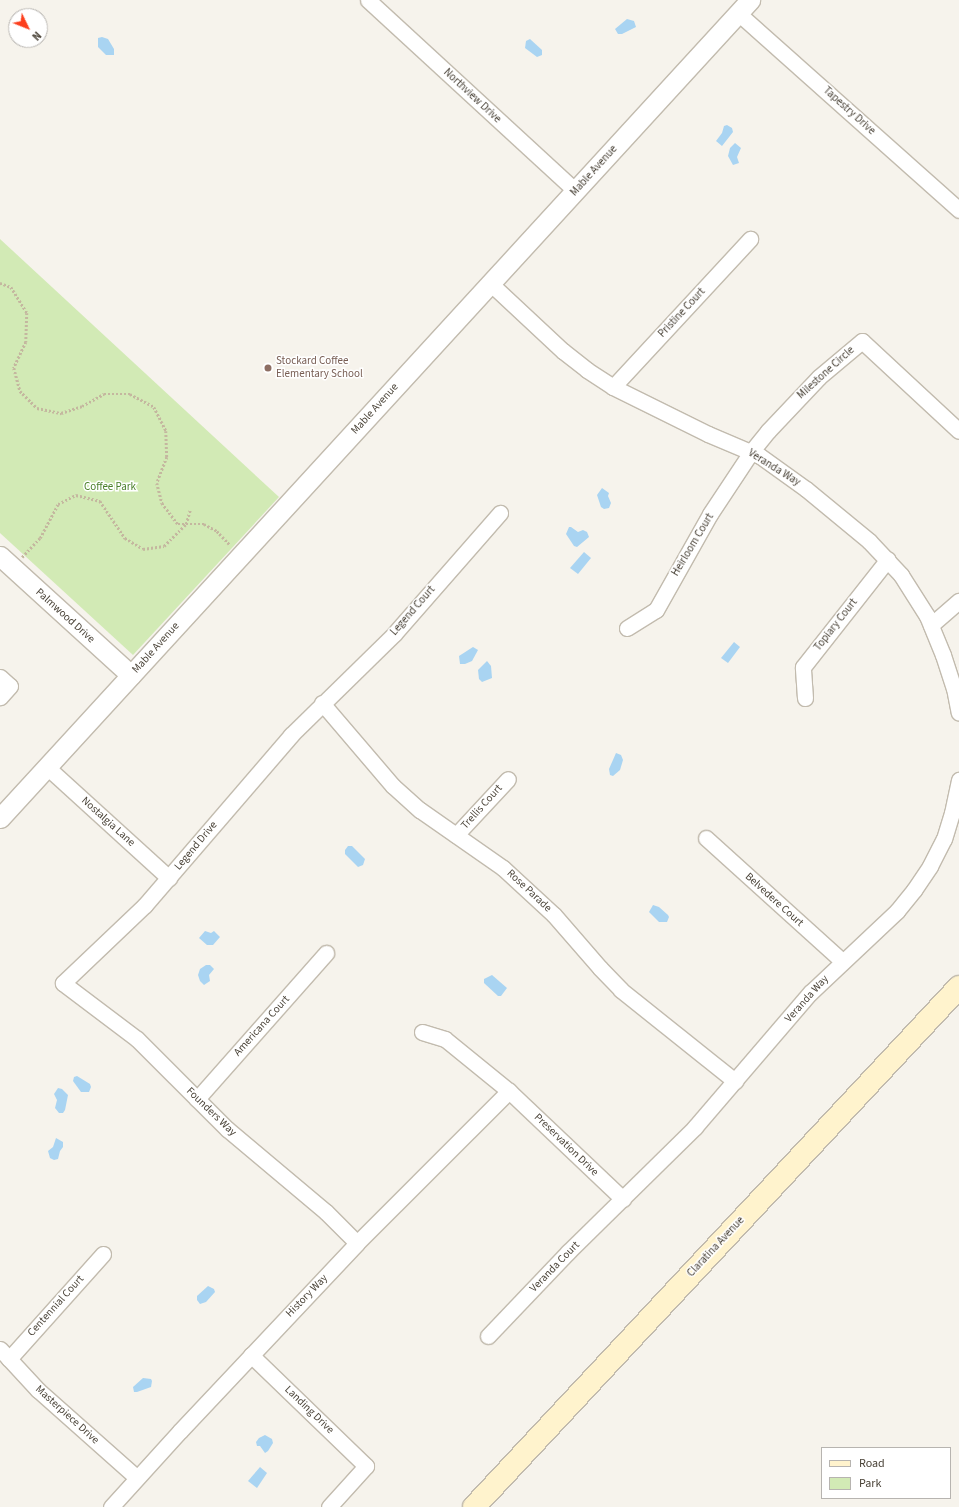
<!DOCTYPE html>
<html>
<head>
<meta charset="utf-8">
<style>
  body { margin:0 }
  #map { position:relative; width:959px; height:1507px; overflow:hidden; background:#f6f3ec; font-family:"Source Sans 3",sans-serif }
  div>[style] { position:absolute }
  .green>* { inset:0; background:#d2eab5 }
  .water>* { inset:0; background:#a9d4f2 }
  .path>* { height:2.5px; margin-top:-1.25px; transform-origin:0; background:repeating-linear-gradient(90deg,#c4b79f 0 2px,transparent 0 4px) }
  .roads { filter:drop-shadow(1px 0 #c2bbae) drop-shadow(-1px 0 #c2bbae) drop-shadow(0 1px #c2bbae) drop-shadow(0 -1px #c2bbae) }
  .minor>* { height:15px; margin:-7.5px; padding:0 7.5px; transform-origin:7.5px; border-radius:7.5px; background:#fff }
  .tertiary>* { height:19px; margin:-9.5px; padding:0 9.5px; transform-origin:9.5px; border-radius:9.5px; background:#fff }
  .secondary>* { height:22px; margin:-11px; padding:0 11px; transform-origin:11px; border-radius:11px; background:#fff3cd }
  .dots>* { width:11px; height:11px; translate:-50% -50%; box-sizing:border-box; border:2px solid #fff; border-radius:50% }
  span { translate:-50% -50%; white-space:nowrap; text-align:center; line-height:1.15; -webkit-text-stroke:3px #fff; paint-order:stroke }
  .street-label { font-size:11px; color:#4b4439 }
  .education-label { font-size:11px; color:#785e54 }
  .left { translate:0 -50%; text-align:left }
  .park-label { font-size:11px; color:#4a7f2a }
  .legend { position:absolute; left:821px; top:1447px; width:130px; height:52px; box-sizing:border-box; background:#fff; border:1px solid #b7b4b0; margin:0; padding:5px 7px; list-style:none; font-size:12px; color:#4b4439 }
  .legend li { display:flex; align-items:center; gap:8px; height:20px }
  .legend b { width:20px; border:1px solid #b7b4b0 }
  .north { position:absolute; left:8px; top:8px; width:40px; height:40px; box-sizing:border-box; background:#fff; border:1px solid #b7b4b0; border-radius:50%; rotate:133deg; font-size:11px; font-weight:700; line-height:16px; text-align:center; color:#4b4439 }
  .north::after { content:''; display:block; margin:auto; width:14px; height:18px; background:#fc3f1d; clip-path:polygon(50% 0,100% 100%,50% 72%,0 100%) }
</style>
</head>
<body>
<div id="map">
  <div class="green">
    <div style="clip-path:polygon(0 239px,279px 497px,133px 655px,0 533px)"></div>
  </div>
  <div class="water">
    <div style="clip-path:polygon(627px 19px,634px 21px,636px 27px,622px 34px,618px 34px,615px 29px)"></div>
    <div style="clip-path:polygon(102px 37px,108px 39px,114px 49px,114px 55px,106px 55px,98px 47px,98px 38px)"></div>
    <div style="clip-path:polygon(530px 39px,542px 50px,542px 55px,537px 57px,525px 48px,526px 41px)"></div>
    <div style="clip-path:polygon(727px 125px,732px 128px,733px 132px,722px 146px,716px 141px,722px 133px,724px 126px)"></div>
    <div style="clip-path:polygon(735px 143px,741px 148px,737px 157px,739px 163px,733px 165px,728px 156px,730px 148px)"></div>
    <div style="clip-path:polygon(602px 488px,609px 493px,608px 496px,611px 503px,609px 508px,604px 509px,601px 507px,597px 495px)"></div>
    <div style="clip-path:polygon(569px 527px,571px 527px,578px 532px,583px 530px,587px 532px,589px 537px,577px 547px,574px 546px,566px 534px)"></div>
    <div style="clip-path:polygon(584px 552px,591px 558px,578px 574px,570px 568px)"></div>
    <div style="clip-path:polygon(734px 642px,740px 647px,728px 663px,721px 658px)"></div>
    <div style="clip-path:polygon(473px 647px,478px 650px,472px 661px,465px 664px,460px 664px,459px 656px)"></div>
    <div style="clip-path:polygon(487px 661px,491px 666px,492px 678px,482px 682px,479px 679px,478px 670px)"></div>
    <div style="clip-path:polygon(616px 753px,621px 755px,623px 760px,620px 770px,613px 776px,610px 775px,609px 769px)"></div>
    <div style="clip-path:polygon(348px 846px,352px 846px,365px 859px,363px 865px,358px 867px,345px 854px,345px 850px)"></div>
    <div style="clip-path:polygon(653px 905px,659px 907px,668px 915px,669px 917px,667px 922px,659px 922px,649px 912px)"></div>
    <div style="clip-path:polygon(205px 931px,211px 933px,214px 931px,220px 937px,213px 945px,207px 945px,199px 938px)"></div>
    <div style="clip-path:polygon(206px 965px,210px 965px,214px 969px,209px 975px,210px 981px,204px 985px,200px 981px,198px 975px,200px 969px)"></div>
    <div style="clip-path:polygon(492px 975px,507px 988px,501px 996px,498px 996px,484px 983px,484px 979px)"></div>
    <div style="clip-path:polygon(77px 1076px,90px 1084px,91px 1087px,89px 1092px,81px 1092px,73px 1081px,74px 1077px)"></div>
    <div style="clip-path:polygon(58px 1088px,62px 1089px,68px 1095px,65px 1110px,63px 1113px,59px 1113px,55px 1108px,57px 1100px,54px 1094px)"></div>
    <div style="clip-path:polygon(56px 1138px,63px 1142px,63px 1147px,60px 1151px,58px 1159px,54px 1160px,50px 1158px,48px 1151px,53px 1147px)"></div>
    <div style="clip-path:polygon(208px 1286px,214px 1289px,215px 1292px,206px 1302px,200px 1304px,197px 1300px,197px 1296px)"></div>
    <div style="clip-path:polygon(143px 1378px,151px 1379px,152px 1381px,151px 1387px,137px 1392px,134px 1392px,133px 1387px)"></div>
    <div style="clip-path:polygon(265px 1435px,272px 1439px,273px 1443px,268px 1451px,265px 1453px,260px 1446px,257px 1446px,256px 1442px,259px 1438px)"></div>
    <div style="clip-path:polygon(260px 1467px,267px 1473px,257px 1488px,248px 1481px)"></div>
  </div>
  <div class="path">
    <div style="left:0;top:283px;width:12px;rotate:20deg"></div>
    <div style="left:11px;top:287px;width:31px;rotate:58deg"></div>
    <div style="left:27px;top:313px;width:29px;rotate:92deg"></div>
    <div style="left:26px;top:342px;width:29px;rotate:115deg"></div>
    <div style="left:14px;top:368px;width:24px;rotate:75deg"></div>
    <div style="left:20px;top:391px;width:24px;rotate:45deg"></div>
    <div style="left:37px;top:408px;width:25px;rotate:12deg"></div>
    <div style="left:61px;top:413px;width:22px;rotate:-18deg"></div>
    <div style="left:82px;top:406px;width:25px;rotate:-29deg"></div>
    <div style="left:104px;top:394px;width:26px"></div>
    <div style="left:130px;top:394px;width:27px;rotate:28deg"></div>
    <div style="left:154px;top:407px;width:27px;rotate:63deg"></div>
    <div style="left:166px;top:431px;width:26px;rotate:88deg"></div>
    <div style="left:167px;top:457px;width:28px;rotate:111deg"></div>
    <div style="left:157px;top:483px;width:21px;rotate:76deg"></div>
    <div style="left:162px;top:503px;width:26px;rotate:53deg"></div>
    <div style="left:178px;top:524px;width:26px"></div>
    <div style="left:204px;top:524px;width:15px;rotate:28deg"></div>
    <div style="left:217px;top:531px;width:19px;rotate:47deg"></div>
    <div style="left:22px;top:557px;width:26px;rotate:-47deg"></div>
    <div style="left:40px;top:538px;width:38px;rotate:-62deg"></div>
    <div style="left:58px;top:504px;width:20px;rotate:-27deg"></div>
    <div style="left:76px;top:495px;width:25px;rotate:14deg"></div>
    <div style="left:100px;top:501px;width:45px;rotate:56deg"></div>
    <div style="left:125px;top:538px;width:21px;rotate:31deg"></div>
    <div style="left:143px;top:549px;width:21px;rotate:-8deg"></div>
    <div style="left:164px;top:546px;width:31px;rotate:-45deg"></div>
    <div style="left:186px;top:524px;width:15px;rotate:-74deg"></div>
  </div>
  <div class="roads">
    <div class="minor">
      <div style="left:368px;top:0;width:282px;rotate:42.6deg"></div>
      <div style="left:738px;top:13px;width:296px;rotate:41.7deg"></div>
      <div style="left:490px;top:283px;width:100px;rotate:43deg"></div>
      <div style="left:563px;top:351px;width:31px;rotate:38deg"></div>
      <div style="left:587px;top:370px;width:31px;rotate:33deg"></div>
      <div style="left:613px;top:387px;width:106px;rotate:26.3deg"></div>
      <div style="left:708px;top:434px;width:56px;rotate:22.9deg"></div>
      <div style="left:760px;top:456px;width:57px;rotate:35.7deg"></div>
      <div style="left:806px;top:489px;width:82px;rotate:39.5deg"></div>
      <div style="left:869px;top:541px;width:47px;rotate:46.7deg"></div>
      <div style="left:901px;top:575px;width:49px;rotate:57.6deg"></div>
      <div style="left:927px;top:616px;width:42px;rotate:67.7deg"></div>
      <div style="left:943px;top:655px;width:35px;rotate:72deg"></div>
      <div style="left:954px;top:688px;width:25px;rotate:79deg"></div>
      <div style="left:613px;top:387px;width:202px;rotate:-47.2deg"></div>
      <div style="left:931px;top:625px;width:37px;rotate:-41deg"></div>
      <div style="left:627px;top:628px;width:34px;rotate:-32deg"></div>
      <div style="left:656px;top:610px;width:110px;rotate:-60.6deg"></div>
      <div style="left:710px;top:514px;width:74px;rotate:-56.5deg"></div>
      <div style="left:751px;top:452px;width:27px;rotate:-51deg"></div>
      <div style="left:768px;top:431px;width:74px;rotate:-46.6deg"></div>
      <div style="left:819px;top:377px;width:56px;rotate:-39.9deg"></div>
      <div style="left:862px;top:341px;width:132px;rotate:42.9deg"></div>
      <div style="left:0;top:677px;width:13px;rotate:42deg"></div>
      <div style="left:10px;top:686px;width:15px;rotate:132deg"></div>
      <div style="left:805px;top:698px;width:31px;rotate:-94deg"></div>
      <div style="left:803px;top:667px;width:137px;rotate:-51.8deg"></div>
      <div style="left:322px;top:703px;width:109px;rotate:49.5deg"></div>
      <div style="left:393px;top:786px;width:36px;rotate:42deg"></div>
      <div style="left:420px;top:810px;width:101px;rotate:34.9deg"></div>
      <div style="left:503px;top:868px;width:69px;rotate:42.7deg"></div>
      <div style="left:554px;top:915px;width:70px;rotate:49deg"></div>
      <div style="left:600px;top:968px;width:30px;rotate:46deg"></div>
      <div style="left:621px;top:990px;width:146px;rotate:38.6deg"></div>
      <div style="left:47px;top:767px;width:165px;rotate:42.3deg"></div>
      <div style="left:456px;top:835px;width:76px;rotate:-47.1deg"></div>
      <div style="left:706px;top:838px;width:183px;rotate:42.1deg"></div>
      <div style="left:422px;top:1032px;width:24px;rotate:17deg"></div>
      <div style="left:445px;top:1039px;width:82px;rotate:39.1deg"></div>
      <div style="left:509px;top:1091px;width:157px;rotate:43.5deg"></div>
      <div style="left:197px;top:1099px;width:195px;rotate:-48.5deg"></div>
      <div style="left:357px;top:1243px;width:44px;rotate:-135deg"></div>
      <div style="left:326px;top:1212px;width:129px;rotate:-140deg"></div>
      <div style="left:227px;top:1129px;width:127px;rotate:-135deg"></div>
      <div style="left:137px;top:1039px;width:93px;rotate:-142.9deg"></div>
      <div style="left:63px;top:983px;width:113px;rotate:-43.6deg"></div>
      <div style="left:145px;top:905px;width:224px;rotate:-49.3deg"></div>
      <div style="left:291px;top:735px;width:144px;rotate:-44.4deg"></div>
      <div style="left:394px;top:634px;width:161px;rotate:-48.8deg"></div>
      <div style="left:488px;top:1336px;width:116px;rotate:-46.4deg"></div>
      <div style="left:568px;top:1252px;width:178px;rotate:-44.5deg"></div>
      <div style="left:695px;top:1127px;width:177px;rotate:-49.4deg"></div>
      <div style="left:810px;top:993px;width:120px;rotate:-43.3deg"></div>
      <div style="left:897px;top:911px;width:27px;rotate:-51deg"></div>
      <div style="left:914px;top:890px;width:29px;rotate:-56deg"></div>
      <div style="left:930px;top:866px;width:30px;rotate:-63deg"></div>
      <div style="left:944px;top:839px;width:27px;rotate:-73deg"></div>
      <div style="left:952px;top:813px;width:34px;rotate:-78deg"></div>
      <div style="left:0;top:1349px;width:56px;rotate:47.2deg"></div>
      <div style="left:38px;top:1390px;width:132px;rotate:41.6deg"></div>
      <div style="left:251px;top:1355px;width:160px;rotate:44deg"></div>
      <div style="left:366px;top:1466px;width:55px;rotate:132.1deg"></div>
      <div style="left:9px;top:1359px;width:141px;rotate:-48.2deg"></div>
      <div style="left:111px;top:1507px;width:103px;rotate:-47.8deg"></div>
      <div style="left:180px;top:1431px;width:258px;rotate:-46.7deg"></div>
      <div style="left:357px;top:1243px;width:215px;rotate:-45deg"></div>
    </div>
    <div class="tertiary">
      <div style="left:0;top:556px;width:177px;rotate:42.3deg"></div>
      <div style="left:0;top:818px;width:1110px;rotate:-47.48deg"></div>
    </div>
    <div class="secondary">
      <div style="left:474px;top:1507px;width:711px;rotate:-46.99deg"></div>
    </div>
  </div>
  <div class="dots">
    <div style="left:268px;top:368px;background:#8d6e63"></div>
  </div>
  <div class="street-label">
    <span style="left:472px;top:96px;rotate:43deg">Northview Drive</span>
    <span style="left:849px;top:111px;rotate:42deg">Tapestry Drive</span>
    <span style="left:594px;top:171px;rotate:-48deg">Mable Avenue</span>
    <span style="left:682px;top:313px;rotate:-47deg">Pristine Court</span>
    <span style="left:826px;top:373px;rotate:-42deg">Milestone Circle</span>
    <span style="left:375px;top:409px;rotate:-48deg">Mable Avenue</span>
    <span style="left:774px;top:468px;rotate:32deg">Veranda Way</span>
    <span style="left:693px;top:545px;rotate:-59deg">Heirloom Court</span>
    <span style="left:413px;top:611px;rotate:-49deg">Legend Court</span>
    <span style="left:65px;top:616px;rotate:42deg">Palmwood Drive</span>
    <span style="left:836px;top:625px;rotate:-52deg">Topiary Court</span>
    <span style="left:156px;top:648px;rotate:-48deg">Mable Avenue</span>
    <span style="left:482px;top:807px;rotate:-48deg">Trellis Court</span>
    <span style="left:108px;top:822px;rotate:42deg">Nostalgia Lane</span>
    <span style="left:196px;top:846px;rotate:-50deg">Legend Drive</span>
    <span style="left:529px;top:891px;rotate:43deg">Rose Parade</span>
    <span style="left:774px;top:900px;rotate:42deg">Belvedere Court</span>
    <span style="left:807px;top:999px;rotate:-48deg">Veranda Way</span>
    <span style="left:262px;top:1026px;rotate:-48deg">Americana Court</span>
    <span style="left:211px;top:1112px;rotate:44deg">Founders Way</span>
    <span style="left:566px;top:1145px;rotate:44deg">Preservation Drive</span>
    <span style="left:716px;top:1247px;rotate:-47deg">Claratina Avenue</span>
    <span style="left:555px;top:1267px;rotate:-46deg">Veranda Court</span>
    <span style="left:307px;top:1296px;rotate:-46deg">History Way</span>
    <span style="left:56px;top:1306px;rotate:-48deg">Centennial Court</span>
    <span style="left:309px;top:1410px;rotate:44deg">Landing Drive</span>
    <span style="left:67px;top:1415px;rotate:42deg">Masterpiece Drive</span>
  </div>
  <div class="education-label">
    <span class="left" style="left:276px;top:368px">Stockard Coffee<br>Elementary School</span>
  </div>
  <div class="park-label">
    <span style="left:110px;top:487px">Coffee Park</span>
  </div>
  <ul class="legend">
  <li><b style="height:5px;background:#fff3cd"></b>Road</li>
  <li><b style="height:11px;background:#d2eab5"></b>Park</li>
  </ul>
  <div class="north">N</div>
</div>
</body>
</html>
